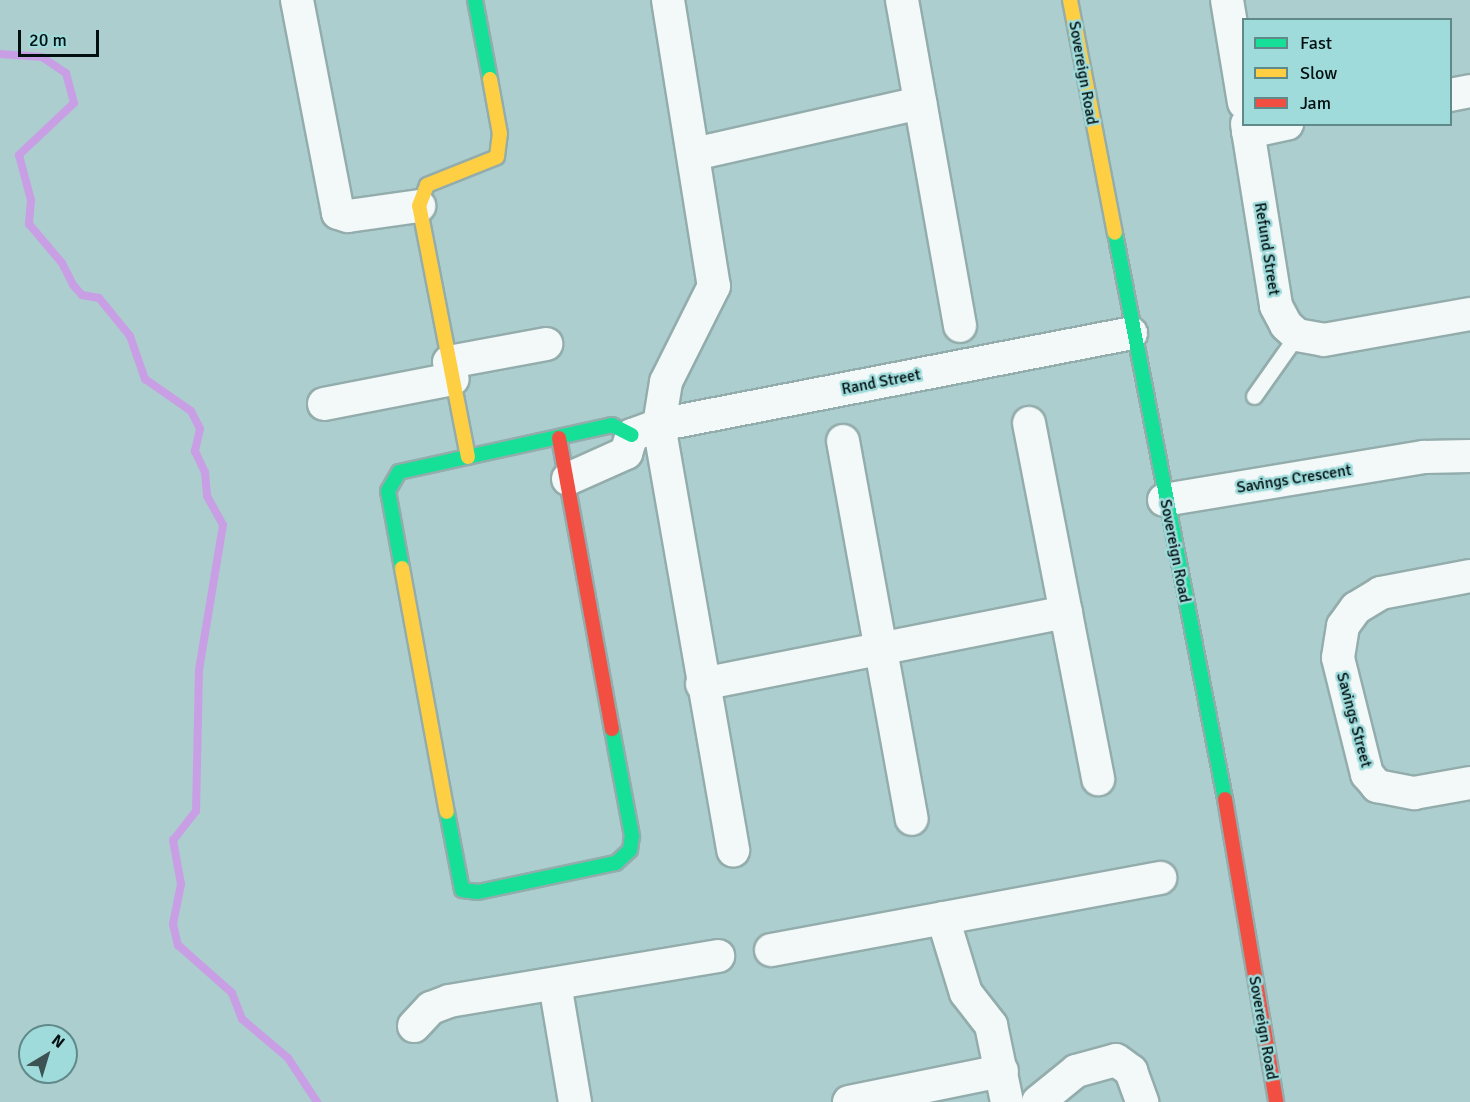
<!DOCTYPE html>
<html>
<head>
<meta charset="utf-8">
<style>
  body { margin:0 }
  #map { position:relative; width:1470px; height:1102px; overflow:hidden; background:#adcece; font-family:Signika,sans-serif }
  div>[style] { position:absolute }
  .stream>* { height:8px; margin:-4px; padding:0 4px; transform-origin:4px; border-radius:4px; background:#c89fe4 }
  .roads { filter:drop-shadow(2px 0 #93acac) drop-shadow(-2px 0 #93acac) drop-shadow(0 2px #93acac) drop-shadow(0 -2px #93acac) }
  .lane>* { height:15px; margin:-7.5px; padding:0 7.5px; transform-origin:7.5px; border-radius:7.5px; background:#f3f8f8 }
  .street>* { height:32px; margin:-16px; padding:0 16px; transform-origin:16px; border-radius:16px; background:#f3f8f8 }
  .fast>* { height:14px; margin:-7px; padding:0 7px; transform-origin:7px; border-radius:7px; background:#16e098 }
  .slow>* { height:14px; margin:-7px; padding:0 7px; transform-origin:7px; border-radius:7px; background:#ffcf43 }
  .jam>* { height:14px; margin:-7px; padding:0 7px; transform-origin:7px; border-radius:7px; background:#f24e42 }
  span { translate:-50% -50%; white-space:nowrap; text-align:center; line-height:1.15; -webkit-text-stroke:5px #a0dbdb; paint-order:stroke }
  .street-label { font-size:16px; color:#000f10 }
  .legend { position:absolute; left:1242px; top:18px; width:210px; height:108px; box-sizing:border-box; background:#a0dbdb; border:2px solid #60898a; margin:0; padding:8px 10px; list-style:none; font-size:18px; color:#000f10 }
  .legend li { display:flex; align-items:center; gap:12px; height:30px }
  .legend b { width:30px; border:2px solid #60898a }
  .north { position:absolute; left:18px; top:1024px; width:60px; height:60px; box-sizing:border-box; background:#a0dbdb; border:2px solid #60898a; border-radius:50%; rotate:38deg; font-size:16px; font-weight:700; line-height:24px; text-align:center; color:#000f10 }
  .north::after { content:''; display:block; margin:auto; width:21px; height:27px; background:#3d5252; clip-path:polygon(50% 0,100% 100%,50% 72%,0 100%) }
  .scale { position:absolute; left:18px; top:30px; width:81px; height:27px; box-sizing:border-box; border:3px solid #000f10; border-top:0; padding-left:8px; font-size:18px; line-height:21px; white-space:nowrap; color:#000f10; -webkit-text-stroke:4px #a0dbdb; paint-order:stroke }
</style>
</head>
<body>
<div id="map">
  <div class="stream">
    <div style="left:0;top:54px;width:42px;rotate:4.1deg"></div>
    <div style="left:42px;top:57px;width:29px;rotate:34deg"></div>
    <div style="left:66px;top:73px;width:31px;rotate:75deg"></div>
    <div style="left:74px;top:103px;width:76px;rotate:136.6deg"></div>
    <div style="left:19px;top:155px;width:47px;rotate:75.1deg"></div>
    <div style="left:31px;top:200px;width:24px;rotate:95deg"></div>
    <div style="left:29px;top:224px;width:51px;rotate:49.8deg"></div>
    <div style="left:62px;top:263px;width:25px;rotate:63deg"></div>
    <div style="left:73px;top:285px;width:13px;rotate:48deg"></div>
    <div style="left:82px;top:295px;width:17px;rotate:10deg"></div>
    <div style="left:99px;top:298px;width:49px;rotate:50.8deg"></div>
    <div style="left:130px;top:336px;width:46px;rotate:70.8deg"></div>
    <div style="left:145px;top:379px;width:56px;rotate:34.8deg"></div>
    <div style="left:191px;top:411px;width:20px;rotate:63deg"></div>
    <div style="left:200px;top:429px;width:23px;rotate:103deg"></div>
    <div style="left:195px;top:451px;width:23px;rotate:65deg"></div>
    <div style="left:205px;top:472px;width:24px;rotate:85deg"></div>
    <div style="left:207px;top:496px;width:33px;rotate:61deg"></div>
    <div style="left:223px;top:525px;width:147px;rotate:99.4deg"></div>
    <div style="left:199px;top:670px;width:141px;rotate:91.2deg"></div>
    <div style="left:196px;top:811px;width:37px;rotate:128deg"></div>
    <div style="left:173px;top:840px;width:45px;rotate:79.7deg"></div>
    <div style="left:181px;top:884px;width:41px;rotate:101.3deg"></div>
    <div style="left:173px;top:924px;width:22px;rotate:77deg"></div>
    <div style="left:178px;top:945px;width:72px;rotate:41.6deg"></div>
    <div style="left:232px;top:993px;width:28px;rotate:69deg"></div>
    <div style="left:242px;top:1019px;width:60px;rotate:40.3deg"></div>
    <div style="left:288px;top:1058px;width:53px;rotate:56.6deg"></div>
  </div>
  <div class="roads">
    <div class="lane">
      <div style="left:1254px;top:396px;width:75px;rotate:-54.8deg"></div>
    </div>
    <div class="street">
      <div style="left:297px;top:0;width:217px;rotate:79.1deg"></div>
      <div style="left:338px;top:213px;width:10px;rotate:17deg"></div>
      <div style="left:348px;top:216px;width:72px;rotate:-8deg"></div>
      <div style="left:668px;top:0;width:290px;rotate:80.9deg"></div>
      <div style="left:714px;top:286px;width:107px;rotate:116.6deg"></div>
      <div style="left:666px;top:382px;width:44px;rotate:99.2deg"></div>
      <div style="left:659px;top:425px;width:432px;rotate:80.1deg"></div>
      <div style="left:902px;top:0;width:331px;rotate:79.9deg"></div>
      <div style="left:1227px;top:0;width:104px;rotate:80.6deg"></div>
      <div style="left:1450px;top:95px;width:20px;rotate:-11deg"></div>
      <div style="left:1247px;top:124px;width:184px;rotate:80.9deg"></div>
      <div style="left:1276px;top:306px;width:21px;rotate:62deg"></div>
      <div style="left:1286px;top:325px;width:15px;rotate:42deg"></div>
      <div style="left:1297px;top:335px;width:27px;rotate:10deg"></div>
      <div style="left:1324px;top:340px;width:148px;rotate:-10.1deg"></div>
      <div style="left:1248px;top:132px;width:40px;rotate:-12deg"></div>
      <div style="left:694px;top:154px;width:232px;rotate:-12.7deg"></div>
      <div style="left:449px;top:362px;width:99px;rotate:-10.5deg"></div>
      <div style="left:324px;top:404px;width:131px;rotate:-11deg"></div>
      <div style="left:1029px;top:423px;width:363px;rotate:79deg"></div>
      <div style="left:843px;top:441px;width:384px;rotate:79.7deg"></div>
      <div style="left:568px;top:479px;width:64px;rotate:-24.1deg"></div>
      <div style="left:626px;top:453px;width:19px;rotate:-72deg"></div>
      <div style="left:632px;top:435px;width:29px;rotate:-20deg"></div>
      <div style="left:659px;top:425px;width:481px;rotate:-11deg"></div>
      <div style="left:1164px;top:500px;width:264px;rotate:-9.4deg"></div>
      <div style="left:1424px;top:457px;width:46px;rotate:-1.2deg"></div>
      <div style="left:1470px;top:576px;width:91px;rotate:169.2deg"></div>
      <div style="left:1381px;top:593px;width:29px;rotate:149deg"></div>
      <div style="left:1356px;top:608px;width:22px;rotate:126deg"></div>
      <div style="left:1343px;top:626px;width:32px;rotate:99deg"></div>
      <div style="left:1338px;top:658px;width:120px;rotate:76deg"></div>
      <div style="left:1367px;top:774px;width:16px;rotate:50deg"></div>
      <div style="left:1377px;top:786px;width:38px;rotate:11deg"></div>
      <div style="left:1414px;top:793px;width:57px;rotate:-10.1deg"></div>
      <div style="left:702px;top:684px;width:371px;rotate:-11.2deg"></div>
      <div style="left:943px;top:918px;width:78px;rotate:73deg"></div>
      <div style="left:966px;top:993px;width:41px;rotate:52deg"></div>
      <div style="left:991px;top:1025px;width:79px;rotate:78.3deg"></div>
      <div style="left:771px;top:950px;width:396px;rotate:-10.5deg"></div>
      <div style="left:555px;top:984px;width:120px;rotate:80.4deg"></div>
      <div style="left:414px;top:1026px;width:25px;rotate:-47deg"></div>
      <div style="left:431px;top:1008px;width:19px;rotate:-21deg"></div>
      <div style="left:449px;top:1001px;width:273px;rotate:-9.5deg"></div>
      <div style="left:849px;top:1102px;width:156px;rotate:-11.5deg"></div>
      <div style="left:1038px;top:1102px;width:49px;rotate:-39.2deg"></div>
      <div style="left:1076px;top:1071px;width:41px;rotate:-15.4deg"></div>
      <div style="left:1116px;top:1060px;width:19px;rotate:36deg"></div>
      <div style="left:1131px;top:1071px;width:33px;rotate:70deg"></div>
    </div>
    <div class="fast">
      <div style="left:475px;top:0;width:80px;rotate:79.2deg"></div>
      <div style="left:1115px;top:233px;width:577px;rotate:79deg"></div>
      <div style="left:402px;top:568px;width:78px;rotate:-100.3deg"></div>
      <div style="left:388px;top:491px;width:22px;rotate:-60deg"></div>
      <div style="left:399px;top:472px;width:218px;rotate:-12.4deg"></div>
      <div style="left:612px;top:425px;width:22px;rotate:27deg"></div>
      <div style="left:447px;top:812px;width:79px;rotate:79.1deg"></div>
      <div style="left:462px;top:890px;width:16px;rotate:7deg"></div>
      <div style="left:478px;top:892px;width:141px;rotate:-11.9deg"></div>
      <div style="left:616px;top:863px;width:19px;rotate:-43deg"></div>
      <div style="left:630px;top:850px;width:14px;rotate:-82deg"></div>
      <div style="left:632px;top:836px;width:109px;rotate:-100.6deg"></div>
    </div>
    <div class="slow">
      <div style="left:1070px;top:0;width:237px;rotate:79.1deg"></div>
      <div style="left:468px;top:457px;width:256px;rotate:-101deg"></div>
      <div style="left:419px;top:206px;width:22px;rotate:-69deg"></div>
      <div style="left:427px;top:185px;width:75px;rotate:-21.8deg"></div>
      <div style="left:497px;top:157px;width:23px;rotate:-83deg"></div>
      <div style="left:500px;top:134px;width:56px;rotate:-100.3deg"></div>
      <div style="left:402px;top:568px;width:248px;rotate:79.6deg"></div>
    </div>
    <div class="jam">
      <div style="left:559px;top:438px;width:296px;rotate:79.7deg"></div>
      <div style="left:1225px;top:799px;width:307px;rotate:80.4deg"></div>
    </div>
  </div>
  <div class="street-label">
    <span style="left:1083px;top:73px;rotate:80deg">Sovereign Road</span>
    <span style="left:1267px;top:249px;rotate:81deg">Refund Street</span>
    <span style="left:881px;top:382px;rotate:-11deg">Rand Street</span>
    <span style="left:1294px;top:479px;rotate:-9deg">Savings Crescent</span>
    <span style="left:1175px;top:551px;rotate:79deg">Sovereign Road</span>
    <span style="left:1354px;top:720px;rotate:75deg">Savings Street</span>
    <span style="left:1263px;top:1028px;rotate:80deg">Sovereign Road</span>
  </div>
  <ul class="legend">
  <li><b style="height:8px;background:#16e098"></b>Fast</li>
  <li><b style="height:8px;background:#ffcf43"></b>Slow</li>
  <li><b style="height:8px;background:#f24e42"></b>Jam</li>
  </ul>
  <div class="north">N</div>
  <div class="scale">20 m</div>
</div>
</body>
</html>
